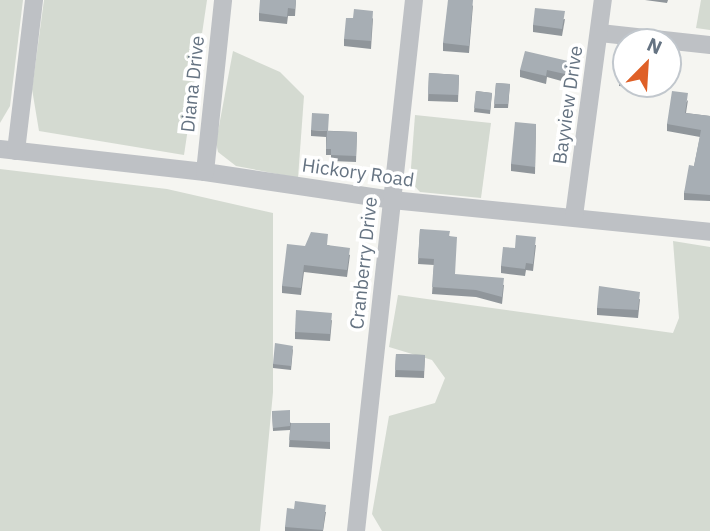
<!DOCTYPE html>
<html>
<head>
<meta charset="utf-8">
<style>
  body { margin:0 }
  #map { position:relative; width:710px; height:531px; overflow:hidden; background:#f5f5f1; font-family:"IBM Plex Sans",sans-serif }
  div>[style] { position:absolute }
  .green>* { inset:0; background:#d4dad1 }
  .street>* { height:18px; margin:-9px; padding:0 9px; transform-origin:9px; border-radius:9px; background:#bec1c5 }
  .wall>* { inset:0; background:#90969b }
  .shaded-wall>* { inset:0; background:#757a7e }
  .building>* { inset:0; background:#a7aeb4 }
  span { translate:-50% -50%; white-space:nowrap; text-align:center; line-height:1.15; -webkit-text-stroke:7px #fff; paint-order:stroke }
  .street-label { font-size:19px; color:#657382 }
  .north { position:absolute; left:612px; top:28px; width:70px; height:70px; box-sizing:border-box; background:#fff; border:2px solid #c1c7cd; border-radius:50%; rotate:24deg; font-size:19px; font-weight:700; line-height:28px; text-align:center; color:#657382 }
  .north::after { content:''; display:block; margin:auto; width:24px; height:32px; background:#df6027; clip-path:polygon(50% 0,100% 100%,50% 72%,0 100%) }
</style>
</head>
<body>
<div id="map">
  <div class="green">
    <div style="clip-path:polygon(0 0,23px 0,10px 106px,0 123px)"></div>
    <div style="clip-path:polygon(44px 0,207px 0,184px 155px,39px 131px,32px 89px)"></div>
    <div style="clip-path:polygon(701px 0,710px 0,710px 30px,696px 28px)"></div>
    <div style="clip-path:polygon(233px 51px,280px 72px,304px 96px,298px 178px,236px 166px,218px 152px,216px 142px)"></div>
    <div style="clip-path:polygon(415px 115px,491px 123px,481px 198px,420px 192px,410px 181px)"></div>
    <div style="clip-path:polygon(0 169px,167px 189px,273px 213px,273px 392px,260px 531px,0 531px)"></div>
    <div style="clip-path:polygon(673px 241px,710px 247px,710px 531px,382px 531px,372px 514px,389px 416px,435px 403px,445px 378px,432px 360px,389px 347px,398px 295px,673px 333px,679px 318px)"></div>
  </div>
  <div class="street">
    <div style="left:600px;top:33px;width:111px;rotate:6.2deg"></div>
    <div style="left:0;top:149px;width:206px;rotate:6.4deg"></div>
    <div style="left:205px;top:172px;width:189px;rotate:8.5deg"></div>
    <div style="left:392px;top:200px;width:320px;rotate:5.7deg"></div>
    <div style="left:16px;top:151px;width:152px;rotate:-83.2deg"></div>
    <div style="left:205px;top:172px;width:173px;rotate:-84deg"></div>
    <div style="left:574px;top:216px;width:218px;rotate:-82.4deg"></div>
    <div style="left:356px;top:531px;width:534px;rotate:-83.77deg"></div>
  </div>
  <div class="wall">
    <div style="clip-path:polygon(296px 0,295px 16px,288px 16px,287px 24px,259px 21px,259px 13px)"></div>
    <div style="clip-path:polygon(645px 0,668px 0,667px 3px)"></div>
    <div style="clip-path:polygon(473px 5px,469px 53px,443px 51px,443px 43px)"></div>
    <div style="clip-path:polygon(373px 18px,371px 49px,344px 46px,344px 39px)"></div>
    <div style="clip-path:polygon(565px 19px,562px 36px,533px 32px,533px 25px)"></div>
    <div style="clip-path:polygon(626px 59px,626px 84px,650px 84px,649px 88px,619px 86px,619px 78px)"></div>
    <div style="clip-path:polygon(568px 69px,565px 82px,547px 77px,546px 84px,520px 77px,520px 70px)"></div>
    <div style="clip-path:polygon(429px 73px,459px 75px,458px 102px,428px 101px)"></div>
    <div style="clip-path:polygon(496px 83px,510px 84px,508px 108px,494px 108px)"></div>
    <div style="clip-path:polygon(476px 91px,492px 93px,490px 114px,474px 112px)"></div>
    <div style="clip-path:polygon(688px 100px,686px 113px,710px 116px,710px 201px,684px 200px,684px 193px,694px 166px,700px 137px,667px 131px,667px 124px)"></div>
    <div style="clip-path:polygon(536px 124px,535px 174px,511px 171px,511px 164px)"></div>
    <div style="clip-path:polygon(311px 130px,357px 132px,356px 162px,331px 161px,331px 155px,326px 155px,326px 137px,311px 136px)"></div>
    <div style="clip-path:polygon(420px 229px,450px 236px,455px 275px,504px 285px,502px 304px,476px 297px,432px 294px,434px 265px,418px 264px)"></div>
    <div style="clip-path:polygon(328px 245px,350px 255px,347px 277px,304px 272px,301px 295px,282px 293px,282px 286px,305px 246px)"></div>
    <div style="clip-path:polygon(536px 245px,533px 271px,526px 270px,525px 276px,501px 273px,501px 266px,515px 248px)"></div>
    <div style="clip-path:polygon(640px 299px,638px 318px,597px 315px,597px 308px)"></div>
    <div style="clip-path:polygon(332px 320px,330px 341px,295px 339px,295px 332px)"></div>
    <div style="clip-path:polygon(293px 349px,291px 370px,273px 368px,273px 364px)"></div>
    <div style="clip-path:polygon(396px 354px,425px 355px,424px 378px,395px 377px)"></div>
    <div style="clip-path:polygon(272px 411px,291px 423px,330px 423px,330px 449px,289px 447px,290px 430px,273px 431px)"></div>
    <div style="clip-path:polygon(294px 509px,326px 512px,323px 531px,285px 531px,285px 527px)"></div>
  </div>
  <div class="shaded-wall">
    <div style="clip-path:polygon(568px 61px,568px 69px,565px 82px,565px 74px)"></div>
  </div>
  <div class="building">
    <div style="clip-path:polygon(260px 0,296px 0,295px 9px,288px 8px,287px 17px,259px 13px)"></div>
    <div style="clip-path:polygon(448px 0,473px 0,469px 46px,443px 43px)"></div>
    <div style="clip-path:polygon(535px 8px,565px 11px,562px 29px,533px 25px)"></div>
    <div style="clip-path:polygon(354px 9px,373px 11px,371px 41px,344px 39px,346px 18px,353px 18px)"></div>
    <div style="clip-path:polygon(525px 51px,568px 61px,565px 74px,547px 70px,546px 76px,520px 70px)"></div>
    <div style="clip-path:polygon(620px 58px,626px 59px,626px 79px,619px 78px)"></div>
    <div style="clip-path:polygon(429px 73px,459px 75px,458px 95px,428px 94px)"></div>
    <div style="clip-path:polygon(496px 83px,510px 84px,508px 104px,494px 104px)"></div>
    <div style="clip-path:polygon(476px 91px,492px 93px,490px 110px,474px 108px)"></div>
    <div style="clip-path:polygon(672px 91px,688px 93px,685px 113px,710px 116px,710px 195px,684px 193px,689px 165px,694px 166px,701px 130px,667px 124px)"></div>
    <div style="clip-path:polygon(312px 113px,329px 114px,328px 131px,357px 132px,356px 156px,331px 155px,331px 149px,326px 149px,327px 131px,311px 130px)"></div>
    <div style="clip-path:polygon(515px 122px,536px 124px,535px 167px,511px 164px)"></div>
    <div style="clip-path:polygon(420px 229px,450px 231px,449px 236px,457px 237px,455px 274px,504px 278px,502px 297px,476px 290px,432px 287px,434px 259px,418px 258px)"></div>
    <div style="clip-path:polygon(311px 232px,328px 234px,327px 245px,350px 248px,347px 270px,304px 265px,301px 288px,282px 286px,287px 244px,305px 246px)"></div>
    <div style="clip-path:polygon(516px 235px,536px 237px,533px 264px,526px 263px,525px 269px,501px 266px,503px 247px,515px 248px)"></div>
    <div style="clip-path:polygon(599px 286px,640px 292px,638px 310px,597px 308px)"></div>
    <div style="clip-path:polygon(296px 310px,332px 313px,330px 334px,295px 332px)"></div>
    <div style="clip-path:polygon(275px 343px,293px 346px,291px 366px,273px 364px)"></div>
    <div style="clip-path:polygon(396px 354px,425px 355px,424px 371px,395px 370px)"></div>
    <div style="clip-path:polygon(290px 410px,290px 426px,273px 428px,272px 411px)"></div>
    <div style="clip-path:polygon(291px 423px,330px 423px,330px 442px,289px 440px)"></div>
    <div style="clip-path:polygon(295px 501px,326px 505px,323px 530px,285px 527px,287px 508px,294px 509px)"></div>
  </div>
  <div class="street-label">
    <span style="left:193px;top:84px;rotate:-84deg">Diana Drive</span>
    <span style="left:568px;top:105px;rotate:-82deg">Bayview Drive</span>
    <span style="left:358px;top:173px;rotate:8deg">Hickory Road</span>
    <span style="left:364px;top:263px;rotate:-84deg">Cranberry Drive</span>
  </div>
  <div class="north">N</div>
</div>
</body>
</html>
